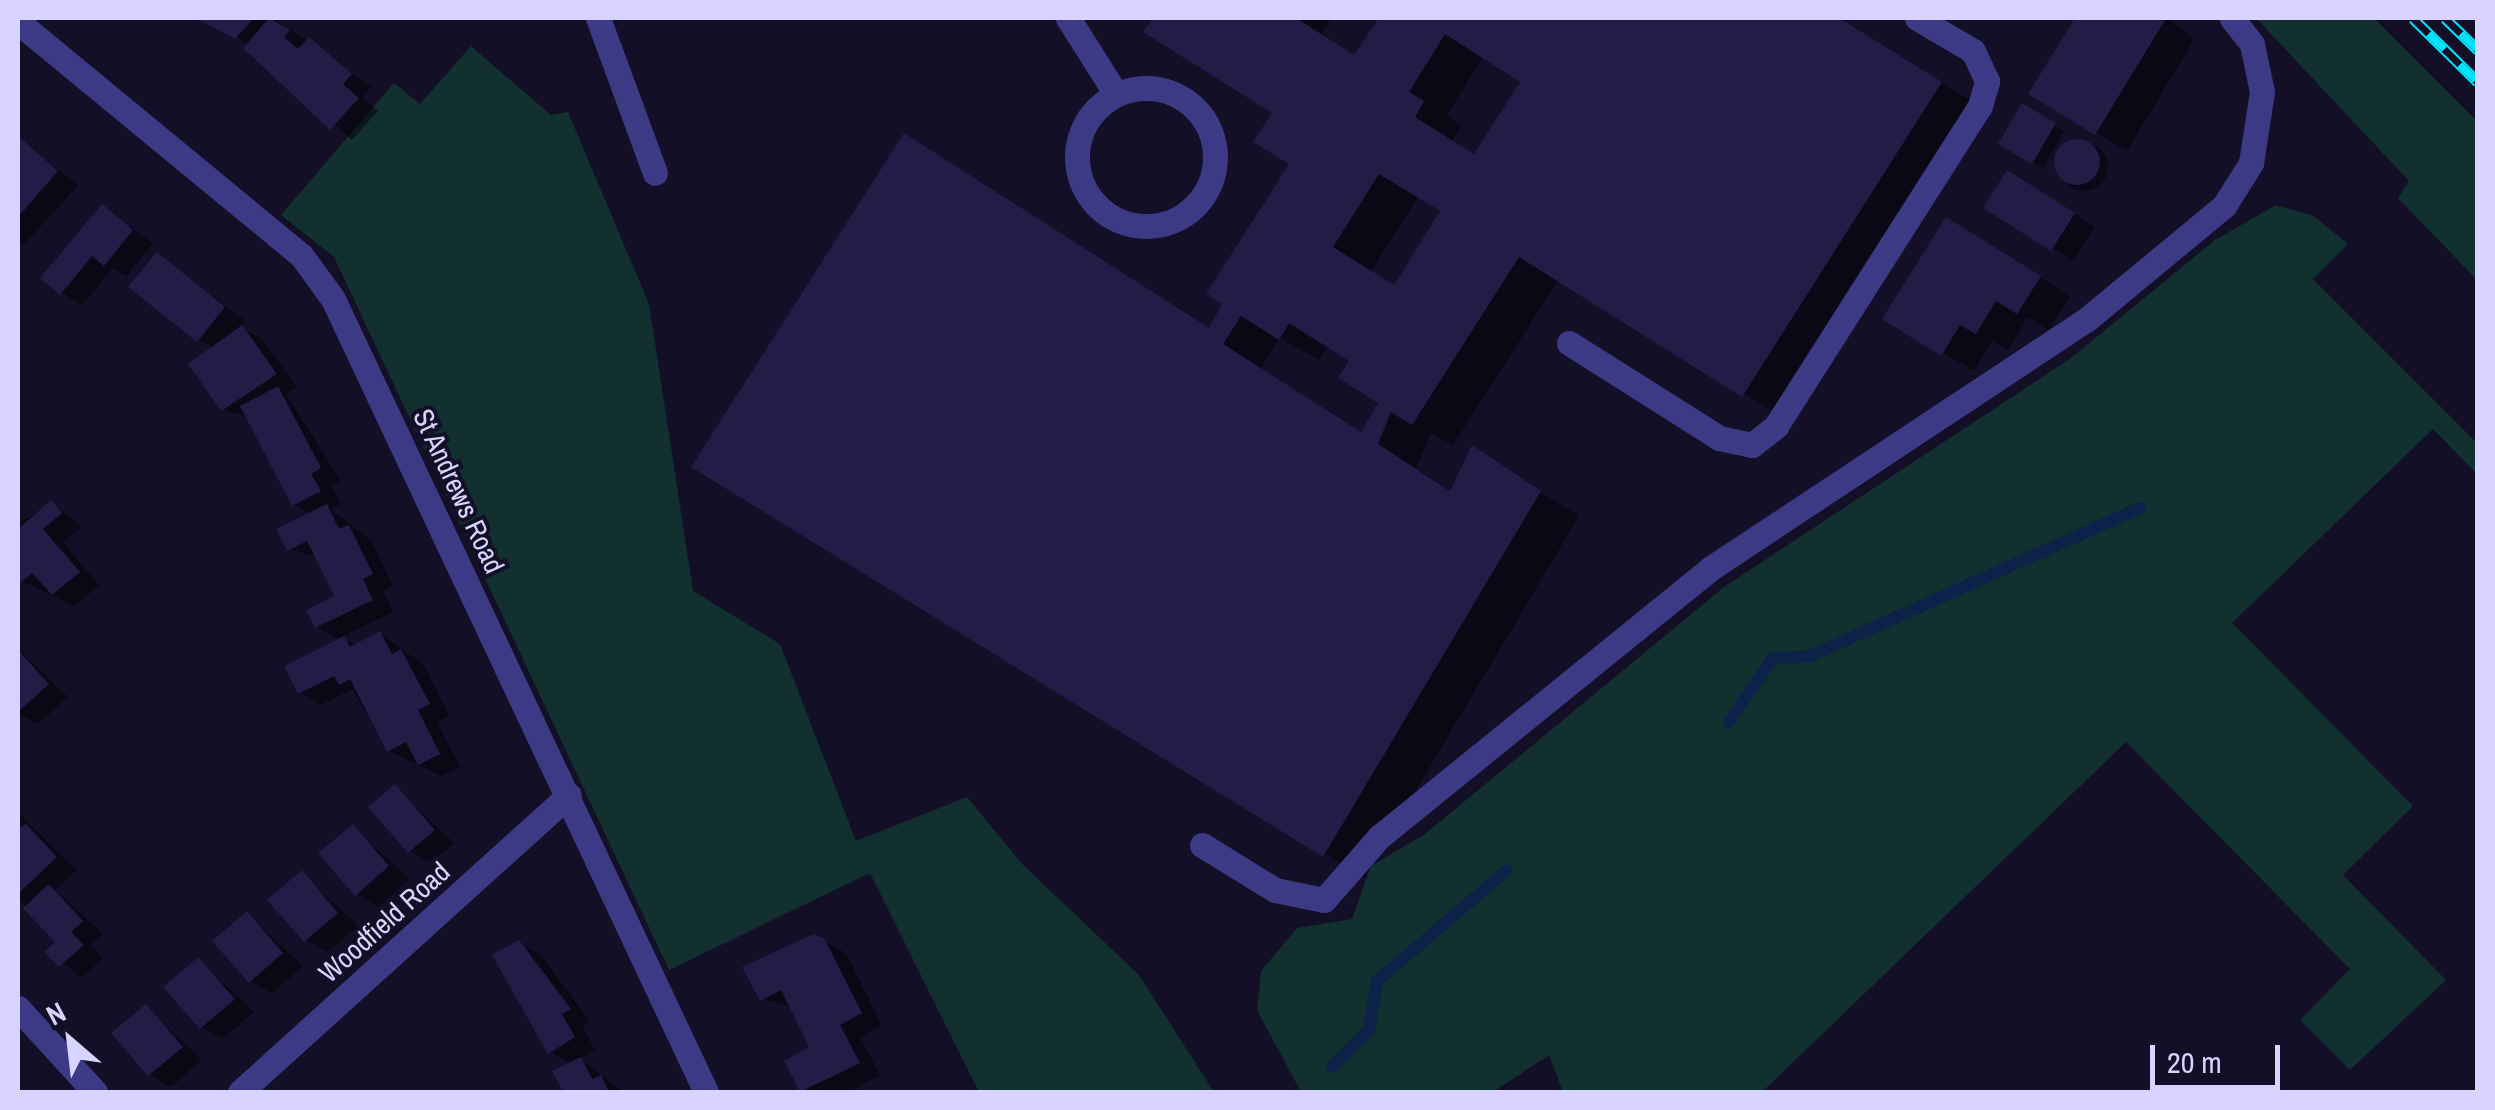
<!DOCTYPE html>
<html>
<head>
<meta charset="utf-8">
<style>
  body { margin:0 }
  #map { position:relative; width:2495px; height:1110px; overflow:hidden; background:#130f26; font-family:"Archivo Narrow",sans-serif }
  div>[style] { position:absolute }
  .green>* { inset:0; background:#12302f }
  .shadow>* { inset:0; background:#0007 }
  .round { border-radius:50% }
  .stream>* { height:12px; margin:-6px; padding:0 6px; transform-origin:6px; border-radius:6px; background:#0c2248 }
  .building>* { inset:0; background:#241b47 }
  .minor>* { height:25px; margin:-12.5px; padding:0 12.5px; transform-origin:12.5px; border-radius:12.5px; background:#3d3a85 }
  .minor>.ring { margin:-12.5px; padding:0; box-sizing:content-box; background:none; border:25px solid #3d3a85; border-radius:50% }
  .rail>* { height:11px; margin-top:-5.5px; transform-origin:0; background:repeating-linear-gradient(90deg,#130f26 0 22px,#00e5ff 0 44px); box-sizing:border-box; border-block:2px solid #00e5ff }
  span { translate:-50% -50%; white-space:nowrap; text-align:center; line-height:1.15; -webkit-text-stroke:8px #130f26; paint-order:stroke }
  .street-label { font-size:28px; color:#d9d4ff }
  .frame { position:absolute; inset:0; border:20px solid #d9d4ff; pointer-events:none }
  .north { position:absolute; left:20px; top:990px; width:100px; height:100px; -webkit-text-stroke:8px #130f26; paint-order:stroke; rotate:332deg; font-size:28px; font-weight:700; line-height:40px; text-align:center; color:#d9d4ff }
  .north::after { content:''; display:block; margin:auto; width:35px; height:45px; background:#d9d4ff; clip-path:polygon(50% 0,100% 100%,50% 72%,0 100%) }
  .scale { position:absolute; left:2150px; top:1045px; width:130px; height:45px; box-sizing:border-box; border:5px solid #d9d4ff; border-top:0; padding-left:12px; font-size:30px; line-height:35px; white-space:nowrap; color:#d9d4ff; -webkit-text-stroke:8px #130f26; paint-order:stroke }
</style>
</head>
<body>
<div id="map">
  <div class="green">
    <div style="clip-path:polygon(2256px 18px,2374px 18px,2477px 121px,2477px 280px,2398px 198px,2409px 181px)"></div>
    <div style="clip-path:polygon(471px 46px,551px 115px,568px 112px,649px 304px,693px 591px,780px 644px,856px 841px,967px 797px,1023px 865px,1139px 975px,1214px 1092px,979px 1092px,870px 873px,669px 970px,334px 257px,281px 215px,394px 83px,420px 104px)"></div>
    <div style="clip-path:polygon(2276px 205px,2314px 216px,2348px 244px,2313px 279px,2477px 443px,2477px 474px,2433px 429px,2232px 623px,2413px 806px,2343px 875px,2446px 980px,2350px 1070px,2300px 1020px,2350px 969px,2126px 742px,1762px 1092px,1563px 1092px,1549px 1055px,1493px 1092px,1301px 1092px,1257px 1010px,1261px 971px,1297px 928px,1352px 919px,1371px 866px,1425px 834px,1724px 587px,2071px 358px,2215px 240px)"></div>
  </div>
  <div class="shadow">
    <div style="clip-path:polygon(202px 18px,273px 18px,371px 87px,362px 98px,378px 111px,352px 140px,249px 44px)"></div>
    <div style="clip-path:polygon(evenodd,1155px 18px,1332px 18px,1321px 34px,1356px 57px,1382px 18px,1838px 18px,1979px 106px,1782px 417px,1559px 279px,1453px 445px,1431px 433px,1416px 468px,1452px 492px,1473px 449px,1579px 516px,1364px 878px,695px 467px,1211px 329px,1292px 163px,1275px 112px,1147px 31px,1155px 18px,1484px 56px,1524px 81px,1476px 156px,1452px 141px,1462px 126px,1446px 116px,1484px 56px,1155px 18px,1419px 195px,1443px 211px,1395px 287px,1371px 272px,1419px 195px,1155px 18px,1280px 338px,1319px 360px,1329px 345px,1353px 360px,1382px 403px,1362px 433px,1260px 369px,1280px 338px)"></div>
    <div style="clip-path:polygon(2078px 18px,2169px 18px,2194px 40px,2127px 151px,2032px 94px)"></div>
    <div style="clip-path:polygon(2023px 107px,2064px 131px,2043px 168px,2002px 144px)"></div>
    <div style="clip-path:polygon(18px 140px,78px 185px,23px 246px,18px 243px)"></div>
    <div class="round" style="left:2060px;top:143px;width:48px;height:48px"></div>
    <div style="clip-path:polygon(2027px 185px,2095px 227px,2073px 261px,2052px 248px)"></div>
    <div style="clip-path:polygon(102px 207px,153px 243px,126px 276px,113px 268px,82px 305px,61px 293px)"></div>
    <div style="clip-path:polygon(1977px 238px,2070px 296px,2049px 330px,2028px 317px,2008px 350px,1992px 341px,1974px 371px,1886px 318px)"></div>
    <div style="clip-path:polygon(157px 255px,245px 321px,241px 327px,263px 340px,297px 387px,286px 394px,341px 481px,331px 486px,341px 504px,330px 509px,371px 540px,393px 586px,383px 591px,393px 612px,341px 637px,356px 646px,380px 634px,423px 664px,449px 716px,437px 722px,460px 767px,441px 776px,389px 751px,352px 689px,321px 705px,300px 692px,341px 640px,317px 627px,337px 598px,318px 557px,289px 549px,312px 515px,294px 504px,249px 417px,222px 409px,214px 348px,199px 340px)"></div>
    <div style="clip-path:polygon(51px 503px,82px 526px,63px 542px,99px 585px,75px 606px,18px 579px,18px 524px)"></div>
    <div style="clip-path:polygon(18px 649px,68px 697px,38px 724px,18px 713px)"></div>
    <div style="clip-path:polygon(395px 787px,454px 843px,431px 863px,410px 851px)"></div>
    <div style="clip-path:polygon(18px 813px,77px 870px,55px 890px,103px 934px,91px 945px,103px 958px,82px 978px,48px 952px,58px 942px,18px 898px)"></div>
    <div style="clip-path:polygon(353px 827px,409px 879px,378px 907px,357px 894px)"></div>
    <div style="clip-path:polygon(302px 873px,358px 926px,327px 952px,306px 940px)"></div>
    <div style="clip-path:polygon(247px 914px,303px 966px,272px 993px,250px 981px)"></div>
    <div style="clip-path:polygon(823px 941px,846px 953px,882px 1026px,860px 1037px,880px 1075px,855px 1089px,862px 1092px,803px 1092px,787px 1062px,812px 1048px,792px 1007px,762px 999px)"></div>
    <div style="clip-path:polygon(519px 943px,541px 955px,590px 1022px,582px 1026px,595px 1050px,580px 1059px,623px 1092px,565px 1092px,555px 1072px,571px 1064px,550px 1052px)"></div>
    <div style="clip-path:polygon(198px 960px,254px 1012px,223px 1039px,202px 1027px)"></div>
    <div style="clip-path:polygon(146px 1007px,202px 1060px,171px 1087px,149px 1074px)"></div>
  </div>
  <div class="stream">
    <div style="left:1729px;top:722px;width:78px;rotate:-55.5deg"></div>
    <div style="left:1773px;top:658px;width:35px;rotate:-2deg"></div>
    <div style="left:1808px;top:657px;width:364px;rotate:-24.2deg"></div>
    <div style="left:1332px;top:1067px;width:52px;rotate:-45deg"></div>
    <div style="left:1369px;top:1030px;width:50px;rotate:-80.7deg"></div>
    <div style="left:1377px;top:981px;width:170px;rotate:-40.5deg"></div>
  </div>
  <div class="building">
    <div style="clip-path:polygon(196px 18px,254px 18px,235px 39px)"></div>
    <div style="clip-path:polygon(269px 18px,290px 30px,284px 37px,298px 49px,309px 37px,352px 74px,343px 84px,359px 98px,330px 130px,243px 48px)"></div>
    <div style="clip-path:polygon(evenodd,1153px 18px,1296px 18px,1354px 55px,1379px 18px,1839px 18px,1942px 82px,1742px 397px,1519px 257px,1412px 425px,1391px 412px,1378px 444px,1450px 491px,1472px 445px,1541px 491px,1323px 857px,691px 467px,904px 133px,1209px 328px,1222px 304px,1206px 294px,1289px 164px,1253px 142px,1272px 113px,1143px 32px,1153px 18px,1445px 34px,1520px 82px,1474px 154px,1415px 117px,1424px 101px,1409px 92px,1445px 34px,1153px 18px,1379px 174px,1440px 211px,1394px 285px,1333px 247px,1379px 174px,1153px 18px,1241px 316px,1279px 340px,1289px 323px,1349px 361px,1338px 378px,1378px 403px,1361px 432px,1223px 344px,1241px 316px)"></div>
    <div style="clip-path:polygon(2075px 18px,2165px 20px,2095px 135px,2028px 94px)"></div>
    <div style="clip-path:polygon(2022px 103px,2056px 123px,2032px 164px,1998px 144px)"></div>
    <div style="clip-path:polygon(18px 136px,58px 171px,18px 217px)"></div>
    <div class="round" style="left:2054px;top:139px;width:46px;height:46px"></div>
    <div style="clip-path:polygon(2007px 170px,2075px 213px,2051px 251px,1983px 208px)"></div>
    <div style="clip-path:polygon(102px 204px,133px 230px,104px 266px,92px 256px,60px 295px,40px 278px)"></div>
    <div style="clip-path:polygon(1946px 217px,2041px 276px,2017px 314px,1996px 301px,1976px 334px,1960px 325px,1941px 356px,1882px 319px)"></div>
    <div style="clip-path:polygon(157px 252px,225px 307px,197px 342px,128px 287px)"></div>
    <div style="clip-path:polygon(242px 325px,277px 374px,221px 411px,188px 364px)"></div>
    <div style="clip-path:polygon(278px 386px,321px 468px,311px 474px,321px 491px,292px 506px,240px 406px)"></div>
    <div style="clip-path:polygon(51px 500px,62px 513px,43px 529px,80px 572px,52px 595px,32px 573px,18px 585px,18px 529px)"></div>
    <div style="clip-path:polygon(327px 504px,339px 529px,349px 525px,373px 574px,363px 579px,373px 600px,315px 628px,306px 610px,334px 596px,307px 541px,287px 551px,276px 529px)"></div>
    <div style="clip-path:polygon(380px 631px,392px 654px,401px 649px,430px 704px,418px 710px,440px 754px,418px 765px,406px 742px,387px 752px,350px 679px,339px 685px,334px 676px,298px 694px,284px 666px,344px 636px,350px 647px)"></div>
    <div style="clip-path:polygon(18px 650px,49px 684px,18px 712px)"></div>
    <div style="clip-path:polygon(395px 784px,435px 830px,408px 853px,368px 807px)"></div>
    <div style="clip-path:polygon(26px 824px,57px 857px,18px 894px,18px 828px)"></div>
    <div style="clip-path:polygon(353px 824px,389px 866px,355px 896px,318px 853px)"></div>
    <div style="clip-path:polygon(302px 870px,338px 913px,304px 942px,267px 900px)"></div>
    <div style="clip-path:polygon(49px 884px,83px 921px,71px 932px,84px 945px,59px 967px,44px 952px,55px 942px,23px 908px)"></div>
    <div style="clip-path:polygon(247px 911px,283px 953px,249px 983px,212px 941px)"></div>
    <div style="clip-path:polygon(813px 934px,824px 938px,862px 1013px,840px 1025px,860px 1063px,800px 1092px,784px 1061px,809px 1047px,781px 990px,760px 1001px,742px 967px)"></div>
    <div style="clip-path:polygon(519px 940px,571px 1009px,562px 1014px,575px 1037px,548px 1054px,492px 955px)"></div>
    <div style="clip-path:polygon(198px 957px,235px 999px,200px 1029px,163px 987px)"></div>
    <div style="clip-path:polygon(146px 1004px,183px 1047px,148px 1076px,111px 1033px)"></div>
    <div style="clip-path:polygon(581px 1057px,592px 1079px,601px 1075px,609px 1092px,563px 1092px,552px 1071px)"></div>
  </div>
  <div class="minor">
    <div style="left:598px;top:18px;width:165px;rotate:69.8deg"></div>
    <div style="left:1068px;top:18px;width:90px;rotate:57.7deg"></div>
    <div style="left:18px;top:22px;width:367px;rotate:39.5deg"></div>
    <div style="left:301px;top:255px;width:54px;rotate:54deg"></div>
    <div style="left:333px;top:299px;width:876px;rotate:64.81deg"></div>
    <div class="ring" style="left:1077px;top:88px;width:113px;height:113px"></div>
    <div style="left:1569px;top:343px;width:178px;rotate:32.3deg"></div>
    <div style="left:1719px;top:438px;width:34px;rotate:12deg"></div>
    <div style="left:1752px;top:445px;width:31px;rotate:-38deg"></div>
    <div style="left:1776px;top:426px;width:379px;rotate:-57.5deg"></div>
    <div style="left:1980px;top:106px;width:26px;rotate:-74deg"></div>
    <div style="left:1987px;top:81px;width:33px;rotate:-115deg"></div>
    <div style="left:1973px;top:51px;width:65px;rotate:-149.5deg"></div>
    <div style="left:1202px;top:845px;width:86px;rotate:31.7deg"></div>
    <div style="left:1275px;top:890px;width:50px;rotate:11.5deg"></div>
    <div style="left:1324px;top:900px;width:84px;rotate:-48.9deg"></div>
    <div style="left:1379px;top:837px;width:427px;rotate:-39deg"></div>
    <div style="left:1711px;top:568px;width:450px;rotate:-33.5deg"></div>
    <div style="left:2086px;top:320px;width:179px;rotate:-39.6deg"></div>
    <div style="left:2224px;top:206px;width:51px;rotate:-57.9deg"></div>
    <div style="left:2251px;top:163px;width:72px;rotate:-81.2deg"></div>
    <div style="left:2262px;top:92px;width:49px;rotate:-101.8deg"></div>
    <div style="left:2252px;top:44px;width:33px;rotate:-128deg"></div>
    <div style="left:18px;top:1008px;width:114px;rotate:47.5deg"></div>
    <div style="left:240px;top:1092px;width:443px;rotate:-42.1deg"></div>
  </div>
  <div class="rail">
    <div style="left:2413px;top:18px;width:91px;rotate:44.6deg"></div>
    <div style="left:2445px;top:18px;width:46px;rotate:44.1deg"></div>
  </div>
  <div class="street-label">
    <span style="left:459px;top:491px;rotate:65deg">St Andrews Road</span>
    <span style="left:384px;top:922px;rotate:-42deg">Woodfield Road</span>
  </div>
  <div class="frame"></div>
  <div class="north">N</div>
  <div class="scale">20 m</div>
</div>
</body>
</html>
